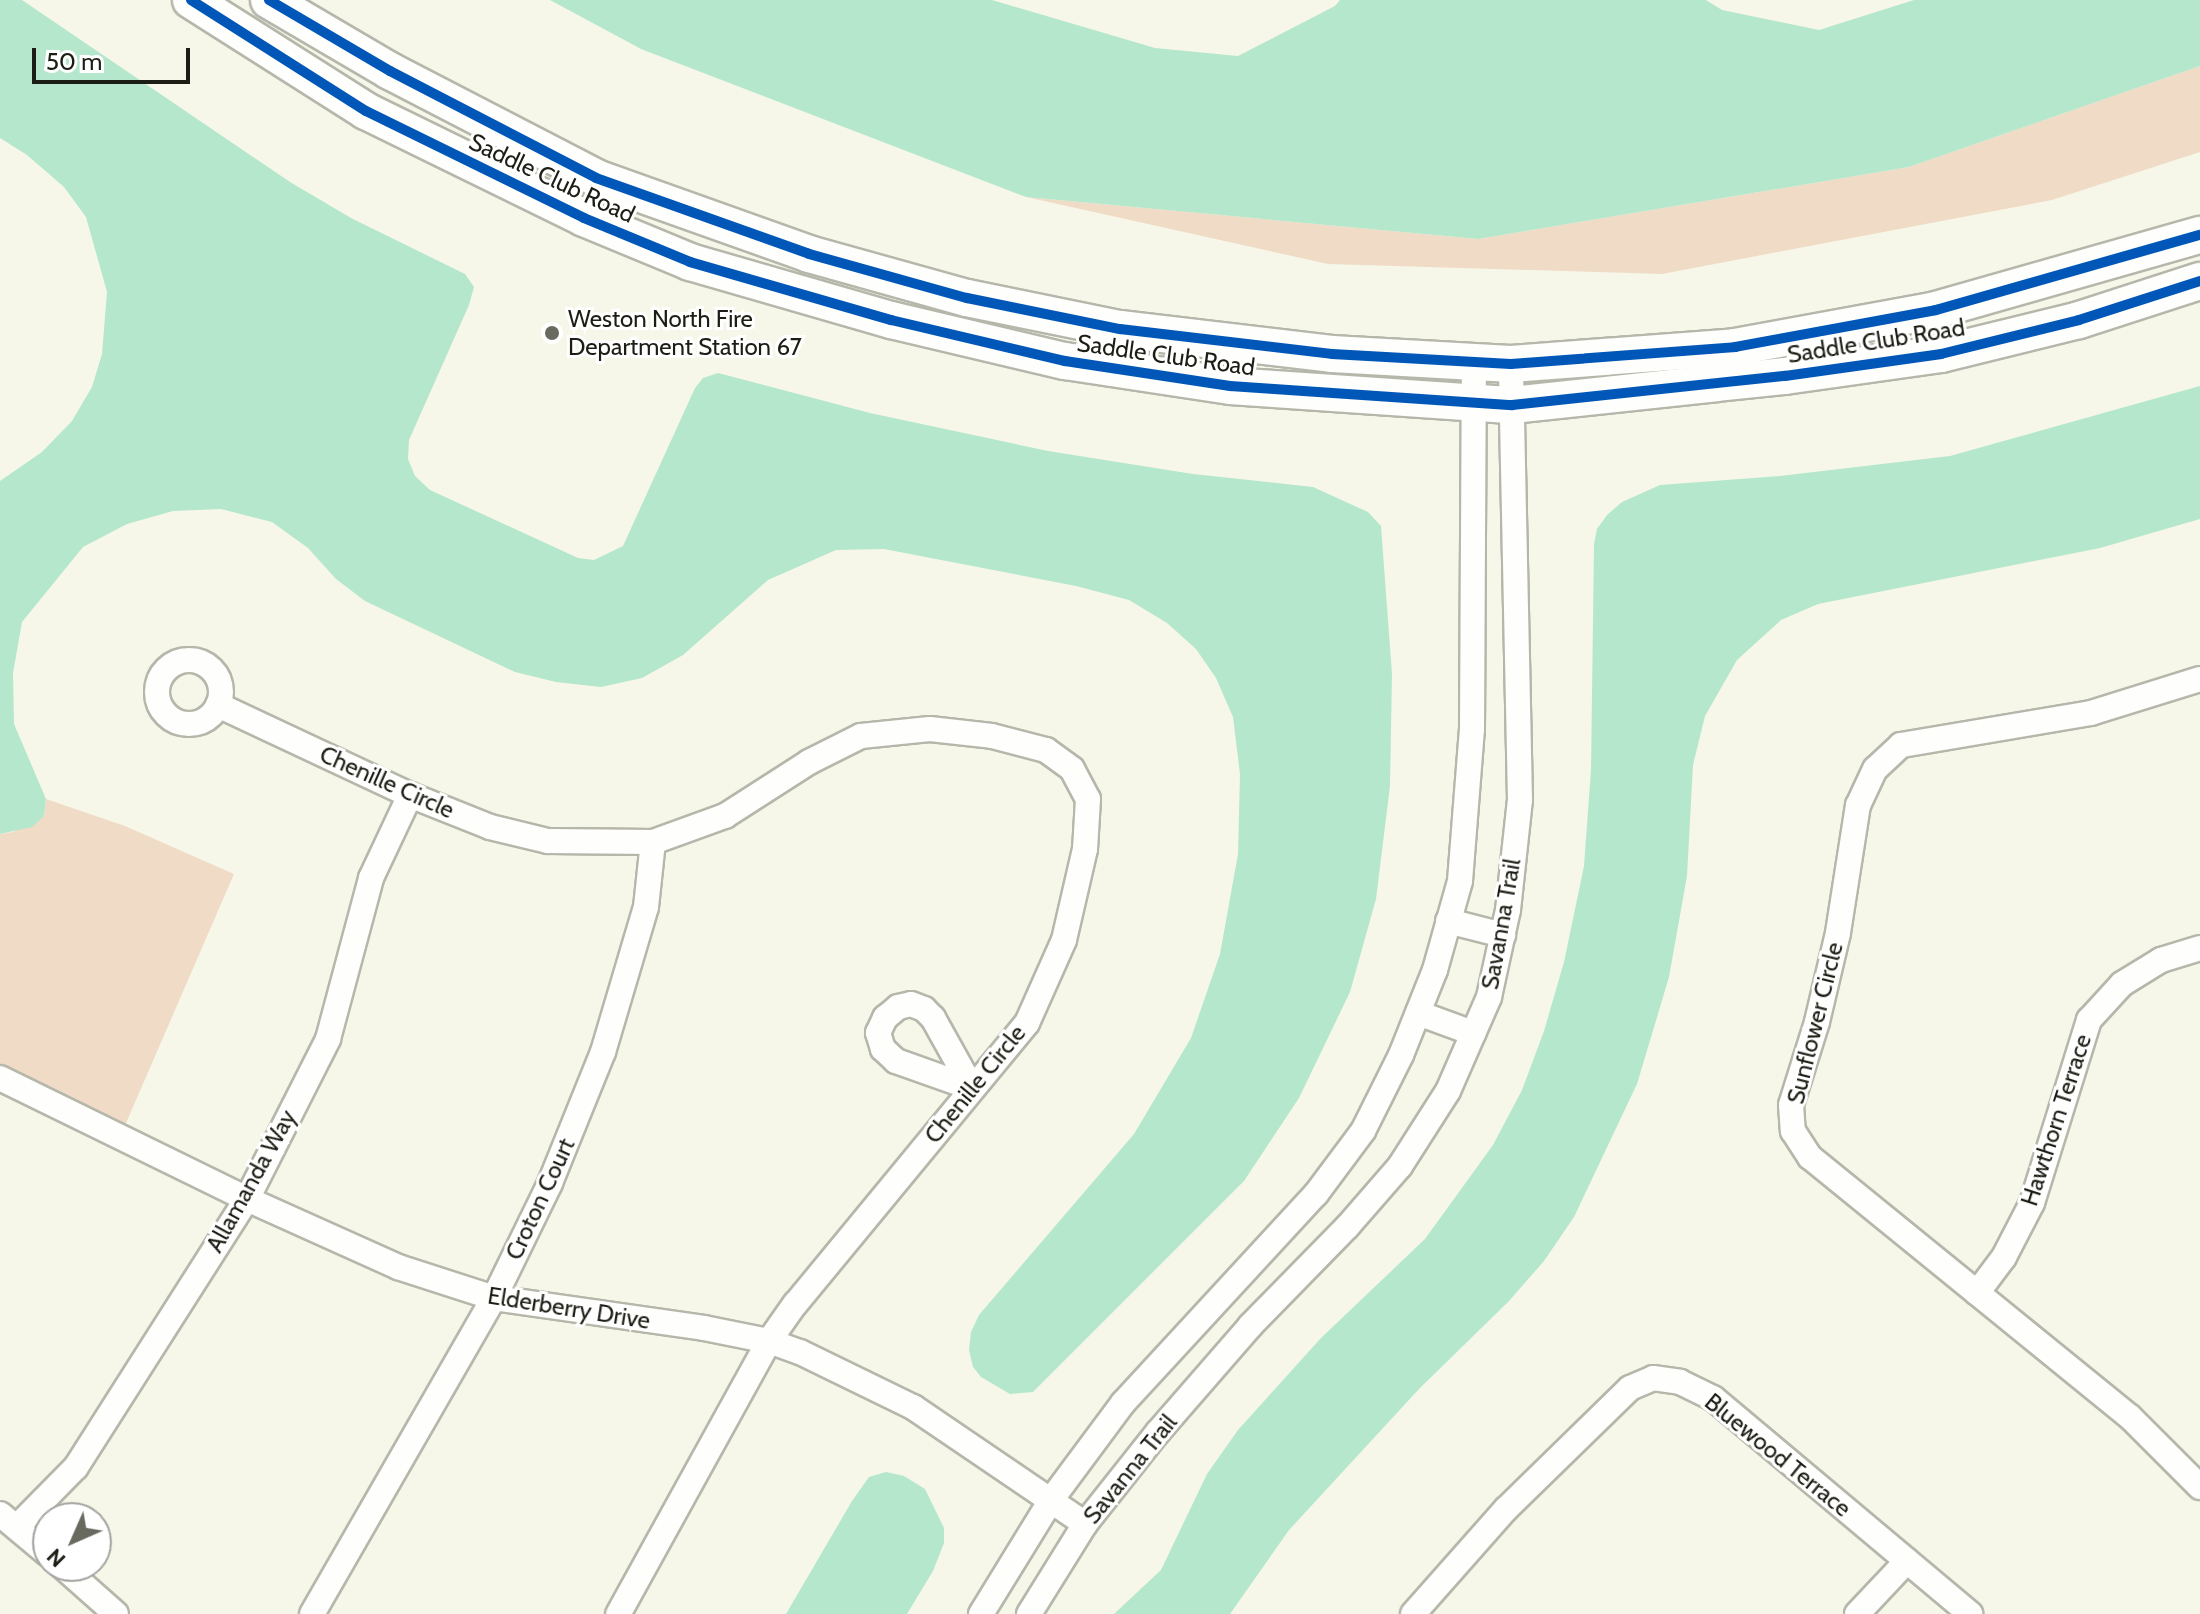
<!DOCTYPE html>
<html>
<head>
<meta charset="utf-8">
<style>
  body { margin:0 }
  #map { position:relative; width:2200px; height:1614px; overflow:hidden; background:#f6f7e9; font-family:Cabin,sans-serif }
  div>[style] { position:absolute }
  .green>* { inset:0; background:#f0dcc6 }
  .water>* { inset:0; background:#b5e7cc }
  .roads { filter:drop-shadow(2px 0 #b6b7ab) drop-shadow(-2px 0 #b6b7ab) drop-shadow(0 2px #b6b7ab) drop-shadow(0 -2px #b6b7ab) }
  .street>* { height:24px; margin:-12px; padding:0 12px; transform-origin:12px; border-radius:12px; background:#fefefc }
  .street>.ring { margin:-12px; padding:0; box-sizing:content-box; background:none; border:24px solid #fefefc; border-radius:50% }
  .secondary>* { height:36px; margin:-18px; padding:0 18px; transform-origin:18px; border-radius:18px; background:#fefefc }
  .cycleway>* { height:10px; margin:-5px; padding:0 5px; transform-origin:5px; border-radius:5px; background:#0057b8 }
  .dots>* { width:22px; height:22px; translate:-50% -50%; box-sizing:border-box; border:4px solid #fff; border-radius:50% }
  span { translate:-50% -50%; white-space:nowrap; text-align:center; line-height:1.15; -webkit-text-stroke:6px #fff; paint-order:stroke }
  .street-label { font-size:24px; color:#1c1d14 }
  .poi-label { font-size:24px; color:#1c1d14 }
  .left { translate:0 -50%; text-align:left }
  .north { position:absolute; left:32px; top:1502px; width:80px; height:80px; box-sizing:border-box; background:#fff; border:2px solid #a4a5a1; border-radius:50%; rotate:225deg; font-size:22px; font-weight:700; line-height:32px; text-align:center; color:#1c1d14 }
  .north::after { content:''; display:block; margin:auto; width:28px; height:36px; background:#68695f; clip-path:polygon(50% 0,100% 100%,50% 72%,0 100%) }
  .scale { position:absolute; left:32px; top:48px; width:158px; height:36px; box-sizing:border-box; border:4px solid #1c1d14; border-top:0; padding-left:10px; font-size:24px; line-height:28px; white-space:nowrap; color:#1c1d14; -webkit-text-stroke:6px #fff; paint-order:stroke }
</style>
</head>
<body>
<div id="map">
  <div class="green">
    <div style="clip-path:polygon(2200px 66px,2200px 152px,2052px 200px,1662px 274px,1328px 264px,1026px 197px,1478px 239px,1909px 167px)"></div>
    <div style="clip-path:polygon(46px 799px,125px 826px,234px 874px,120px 1137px,0 1078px,0 834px,13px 832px,44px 816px)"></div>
  </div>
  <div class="water">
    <div style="clip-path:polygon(0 0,22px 0,290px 182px,351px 218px,465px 274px,474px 287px,469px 305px,409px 440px,408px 459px,415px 476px,430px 490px,578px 558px,594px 560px,623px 546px,695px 388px,703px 378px,718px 373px,870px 413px,1048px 451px,1193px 474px,1313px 487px,1368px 512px,1381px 526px,1392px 674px,1390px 786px,1376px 899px,1350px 992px,1299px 1098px,1244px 1181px,1033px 1392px,1010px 1394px,981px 1377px,973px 1367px,969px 1350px,971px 1332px,979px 1315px,1134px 1134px,1191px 1038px,1220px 954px,1238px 854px,1240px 774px,1233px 717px,1216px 678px,1196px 649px,1167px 623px,1129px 600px,1076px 586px,884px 549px,836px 550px,768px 580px,683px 655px,642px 678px,601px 687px,556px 682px,515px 672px,365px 601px,336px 579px,308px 548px,272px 522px,221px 509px,173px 511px,127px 524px,83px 547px,22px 622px,13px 673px,14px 724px,46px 799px,44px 816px,32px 827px,0 834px,0 481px,42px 452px,72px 421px,92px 387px,102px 354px,107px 292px,86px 217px,64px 187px,27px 155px,0 138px)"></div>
    <div style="clip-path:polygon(550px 0,992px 0,1155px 48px,1238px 56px,1335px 6px,1340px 0,1706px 0,1722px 10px,1819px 30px,1914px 0,2200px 0,2200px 66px,1909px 167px,1478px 239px,1026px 197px,641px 49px)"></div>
    <div style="clip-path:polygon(2200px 386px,2200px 519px,2100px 548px,1818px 604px,1781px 620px,1737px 660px,1705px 716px,1693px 765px,1687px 876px,1669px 977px,1637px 1084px,1574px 1217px,1544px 1261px,1509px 1301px,1419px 1389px,1289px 1530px,1230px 1614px,1114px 1614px,1161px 1570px,1207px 1474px,1238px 1430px,1321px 1338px,1425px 1239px,1493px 1145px,1522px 1090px,1544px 1031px,1564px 962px,1584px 866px,1591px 770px,1594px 544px,1597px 529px,1607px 515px,1622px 502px,1660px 485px,1780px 476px,1950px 456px)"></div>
    <div style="clip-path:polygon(886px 1472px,904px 1476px,925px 1489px,944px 1528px,944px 1543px,933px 1571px,907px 1614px,786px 1614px,852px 1501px,869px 1477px)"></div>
  </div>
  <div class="roads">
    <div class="street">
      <div class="ring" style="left:157px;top:660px;width:40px;height:40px"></div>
      <div style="left:2200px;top:679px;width:114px;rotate:162.7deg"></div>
      <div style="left:2091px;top:713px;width:193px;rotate:170.4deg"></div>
      <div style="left:1901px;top:745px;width:35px;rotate:137deg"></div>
      <div style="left:1875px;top:769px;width:40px;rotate:115deg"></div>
      <div style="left:1858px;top:805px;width:130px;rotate:98.9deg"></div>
      <div style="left:1838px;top:933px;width:91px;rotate:103.3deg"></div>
      <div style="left:1817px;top:1022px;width:87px;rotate:107.4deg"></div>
      <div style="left:1791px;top:1105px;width:26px;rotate:86deg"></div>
      <div style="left:1793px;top:1131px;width:31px;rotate:57deg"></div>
      <div style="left:1810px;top:1157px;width:412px;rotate:39.1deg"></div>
      <div style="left:2130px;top:1417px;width:99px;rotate:45deg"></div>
      <div style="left:218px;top:705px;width:212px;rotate:25.1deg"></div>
      <div style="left:410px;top:795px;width:86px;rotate:21.8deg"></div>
      <div style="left:490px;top:827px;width:60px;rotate:13.6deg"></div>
      <div style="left:548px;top:841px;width:105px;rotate:0.5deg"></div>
      <div style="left:653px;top:842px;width:77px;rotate:-19.9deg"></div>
      <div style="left:725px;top:816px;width:100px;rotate:-32.7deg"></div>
      <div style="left:809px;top:762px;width:58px;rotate:-26.6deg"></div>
      <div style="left:861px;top:736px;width:69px;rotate:-5.8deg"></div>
      <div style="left:930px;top:729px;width:62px;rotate:6.4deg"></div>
      <div style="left:992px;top:736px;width:56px;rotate:14.5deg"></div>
      <div style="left:1046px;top:750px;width:32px;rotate:36deg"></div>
      <div style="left:1072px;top:769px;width:34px;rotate:62deg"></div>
      <div style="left:1088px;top:799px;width:50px;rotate:93.4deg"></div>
      <div style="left:1085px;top:849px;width:93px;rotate:103deg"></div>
      <div style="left:1064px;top:940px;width:91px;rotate:114deg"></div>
      <div style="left:1027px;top:1023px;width:364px;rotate:129.5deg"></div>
      <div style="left:795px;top:1304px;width:45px;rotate:125.1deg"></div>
      <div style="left:769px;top:1341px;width:312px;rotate:118.9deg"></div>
      <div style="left:1448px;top:921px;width:57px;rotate:14.3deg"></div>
      <div style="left:911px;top:1004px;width:14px;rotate:21deg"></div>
      <div style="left:924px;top:1009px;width:13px;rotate:45deg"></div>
      <div style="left:933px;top:1018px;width:80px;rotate:60.9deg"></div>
      <div style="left:972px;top:1088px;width:81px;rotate:-160.4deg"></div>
      <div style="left:896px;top:1061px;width:18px;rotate:-137deg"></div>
      <div style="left:883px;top:1049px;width:17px;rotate:-107deg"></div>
      <div style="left:878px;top:1033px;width:17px;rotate:-65deg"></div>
      <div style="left:885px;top:1018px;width:17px;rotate:-40deg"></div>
      <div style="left:898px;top:1007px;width:13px;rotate:-13deg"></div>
      <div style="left:1418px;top:1013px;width:59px;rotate:20deg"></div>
      <div style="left:0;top:1078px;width:275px;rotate:26.1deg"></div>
      <div style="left:247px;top:1199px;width:166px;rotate:24.2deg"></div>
      <div style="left:398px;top:1267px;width:101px;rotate:17.9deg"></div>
      <div style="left:494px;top:1298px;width:212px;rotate:8.1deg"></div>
      <div style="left:704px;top:1328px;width:66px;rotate:11.3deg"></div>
      <div style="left:769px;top:1341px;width:33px;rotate:20deg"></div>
      <div style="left:800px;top:1352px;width:126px;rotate:26deg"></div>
      <div style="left:913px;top:1407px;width:208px;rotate:34.2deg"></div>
      <div style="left:1977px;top:1293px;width:45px;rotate:-53.1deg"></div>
      <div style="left:2004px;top:1257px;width:61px;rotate:-62.6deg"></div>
      <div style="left:2032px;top:1203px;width:192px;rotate:-72.7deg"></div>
      <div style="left:2089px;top:1020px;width:49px;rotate:-47.5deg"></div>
      <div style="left:2122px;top:984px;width:46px;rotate:-31.6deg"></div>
      <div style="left:2161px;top:960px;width:41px;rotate:-17.1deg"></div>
      <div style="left:0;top:1514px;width:62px;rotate:39.8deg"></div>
      <div style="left:17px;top:1527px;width:84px;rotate:-45.5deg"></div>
      <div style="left:76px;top:1467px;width:318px;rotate:-57.5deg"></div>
      <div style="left:247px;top:1199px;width:179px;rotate:-63.1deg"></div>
      <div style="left:328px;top:1039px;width:167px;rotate:-75deg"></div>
      <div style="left:371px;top:878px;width:92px;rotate:-64.8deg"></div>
      <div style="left:62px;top:1566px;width:72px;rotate:41.6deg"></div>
      <div style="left:312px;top:1614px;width:365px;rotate:-60.1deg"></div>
      <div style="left:494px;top:1298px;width:128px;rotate:-64deg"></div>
      <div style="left:550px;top:1183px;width:141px;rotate:-68deg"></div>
      <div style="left:603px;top:1052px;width:151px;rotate:-73.5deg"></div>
      <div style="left:646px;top:907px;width:65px;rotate:-83.9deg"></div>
      <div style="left:981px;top:1614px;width:134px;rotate:-58.4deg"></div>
      <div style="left:1051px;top:1500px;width:121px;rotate:-53.4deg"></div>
      <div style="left:1123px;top:1403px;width:284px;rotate:-47.3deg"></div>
      <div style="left:1316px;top:1194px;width:79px;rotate:-53.3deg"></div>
      <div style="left:1363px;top:1131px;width:85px;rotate:-63.4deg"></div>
      <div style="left:1401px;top:1055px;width:92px;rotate:-68.2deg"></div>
      <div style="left:1435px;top:970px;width:92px;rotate:-74.3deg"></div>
      <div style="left:1460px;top:881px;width:152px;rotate:-85.5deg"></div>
      <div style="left:1472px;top:729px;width:368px;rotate:-89.7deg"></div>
      <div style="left:1029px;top:1614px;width:106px;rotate:-58.1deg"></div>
      <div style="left:1085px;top:1524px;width:117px;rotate:-51.6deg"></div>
      <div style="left:1158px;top:1432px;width:140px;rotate:-49deg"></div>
      <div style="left:1250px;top:1326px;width:139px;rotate:-45.6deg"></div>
      <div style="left:1347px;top:1227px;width:81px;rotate:-49deg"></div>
      <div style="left:1400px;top:1166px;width:89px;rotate:-57.4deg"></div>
      <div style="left:1448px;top:1091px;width:103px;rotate:-66.4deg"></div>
      <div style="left:1489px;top:997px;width:89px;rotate:-77.7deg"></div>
      <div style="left:1508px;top:910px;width:111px;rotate:-83.8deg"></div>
      <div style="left:1520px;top:800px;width:436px;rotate:-91.2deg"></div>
      <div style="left:1413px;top:1614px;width:140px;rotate:-48.5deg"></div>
      <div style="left:1506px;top:1509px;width:173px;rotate:-44.3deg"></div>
      <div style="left:1630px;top:1388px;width:25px;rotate:-23deg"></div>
      <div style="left:1653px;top:1378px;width:27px;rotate:8deg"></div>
      <div style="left:1680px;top:1382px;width:37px;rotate:26deg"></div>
      <div style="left:1713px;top:1398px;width:336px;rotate:40deg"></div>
      <div style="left:1857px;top:1614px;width:73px;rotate:-46.7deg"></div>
    </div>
    <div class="secondary">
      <div style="left:191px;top:0;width:207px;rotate:32.4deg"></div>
      <div style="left:366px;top:111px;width:243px;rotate:26.1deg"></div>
      <div style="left:584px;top:218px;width:115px;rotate:22.5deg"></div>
      <div style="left:690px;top:262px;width:209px;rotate:16.1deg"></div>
      <div style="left:891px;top:320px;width:179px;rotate:13.3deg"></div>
      <div style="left:1065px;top:361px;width:167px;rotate:8.6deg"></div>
      <div style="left:1230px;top:386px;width:283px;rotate:3.9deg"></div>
      <div style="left:1512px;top:405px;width:275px;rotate:-6.1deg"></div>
      <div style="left:1785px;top:376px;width:158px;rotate:-8deg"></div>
      <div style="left:1941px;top:354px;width:142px;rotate:-13.8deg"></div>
      <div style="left:2079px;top:320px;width:127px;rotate:-17.9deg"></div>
      <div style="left:269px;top:0;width:140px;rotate:30.4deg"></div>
      <div style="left:390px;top:71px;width:232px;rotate:27.4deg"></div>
      <div style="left:596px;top:178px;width:226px;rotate:19.6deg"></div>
      <div style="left:809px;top:254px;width:164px;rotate:15.6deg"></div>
      <div style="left:967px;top:298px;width:156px;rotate:11.5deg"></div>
      <div style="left:1120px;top:329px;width:213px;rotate:6.7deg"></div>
      <div style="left:1332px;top:354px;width:179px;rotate:3.2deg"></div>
      <div style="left:1511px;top:364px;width:225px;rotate:-4.3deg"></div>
      <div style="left:1735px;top:347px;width:204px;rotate:-10.4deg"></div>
      <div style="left:1936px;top:310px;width:274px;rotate:-15.9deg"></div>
    </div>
  </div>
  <div class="cycleway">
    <div style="left:191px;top:0;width:207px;rotate:32.4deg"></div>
    <div style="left:366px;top:111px;width:243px;rotate:26.1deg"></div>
    <div style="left:584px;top:218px;width:115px;rotate:22.5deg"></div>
    <div style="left:690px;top:262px;width:209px;rotate:16.1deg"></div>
    <div style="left:891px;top:320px;width:179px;rotate:13.3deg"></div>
    <div style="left:1065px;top:361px;width:167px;rotate:8.6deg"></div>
    <div style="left:1230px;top:386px;width:283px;rotate:3.9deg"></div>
    <div style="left:1512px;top:405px;width:275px;rotate:-6.1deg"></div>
    <div style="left:1785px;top:376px;width:158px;rotate:-8deg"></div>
    <div style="left:1941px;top:354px;width:142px;rotate:-13.8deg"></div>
    <div style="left:2079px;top:320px;width:127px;rotate:-17.9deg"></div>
    <div style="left:269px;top:0;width:140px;rotate:30.4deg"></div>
    <div style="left:390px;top:71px;width:232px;rotate:27.4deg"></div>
    <div style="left:596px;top:178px;width:226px;rotate:19.6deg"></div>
    <div style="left:809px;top:254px;width:164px;rotate:15.6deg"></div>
    <div style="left:967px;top:298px;width:156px;rotate:11.5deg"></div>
    <div style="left:1120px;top:329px;width:213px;rotate:6.7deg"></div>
    <div style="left:1332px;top:354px;width:179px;rotate:3.2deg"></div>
    <div style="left:1511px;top:364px;width:225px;rotate:-4.3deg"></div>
    <div style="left:1735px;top:347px;width:204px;rotate:-10.4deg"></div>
    <div style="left:1936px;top:310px;width:274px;rotate:-15.9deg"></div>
  </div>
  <div class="dots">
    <div style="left:552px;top:333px;background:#68695f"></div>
  </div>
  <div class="street-label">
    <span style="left:552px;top:178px;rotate:25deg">Saddle Club Road</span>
    <span style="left:1876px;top:341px;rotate:-9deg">Saddle Club Road</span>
    <span style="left:1166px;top:355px;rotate:8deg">Saddle Club Road</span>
    <span style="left:387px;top:782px;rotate:24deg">Chenille Circle</span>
    <span style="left:1501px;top:924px;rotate:-80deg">Savanna Trail</span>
    <span style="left:1815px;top:1023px;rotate:-76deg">Sunflower Circle</span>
    <span style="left:975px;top:1084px;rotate:-51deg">Chenille Circle</span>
    <span style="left:2056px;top:1120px;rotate:-72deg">Hawthorn Terrace</span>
    <span style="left:251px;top:1181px;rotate:-61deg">Allamanda Way</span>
    <span style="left:540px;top:1199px;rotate:-65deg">Croton Court</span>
    <span style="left:569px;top:1308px;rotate:9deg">Elderberry Drive</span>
    <span style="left:1778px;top:1455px;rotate:39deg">Bluewood Terrace</span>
    <span style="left:1130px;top:1469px;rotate:-51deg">Savanna Trail</span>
  </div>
  <div class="poi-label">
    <span class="left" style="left:568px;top:333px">Weston North Fire<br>Department Station 67</span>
  </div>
  <div class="north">N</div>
  <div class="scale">50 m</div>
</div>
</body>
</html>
